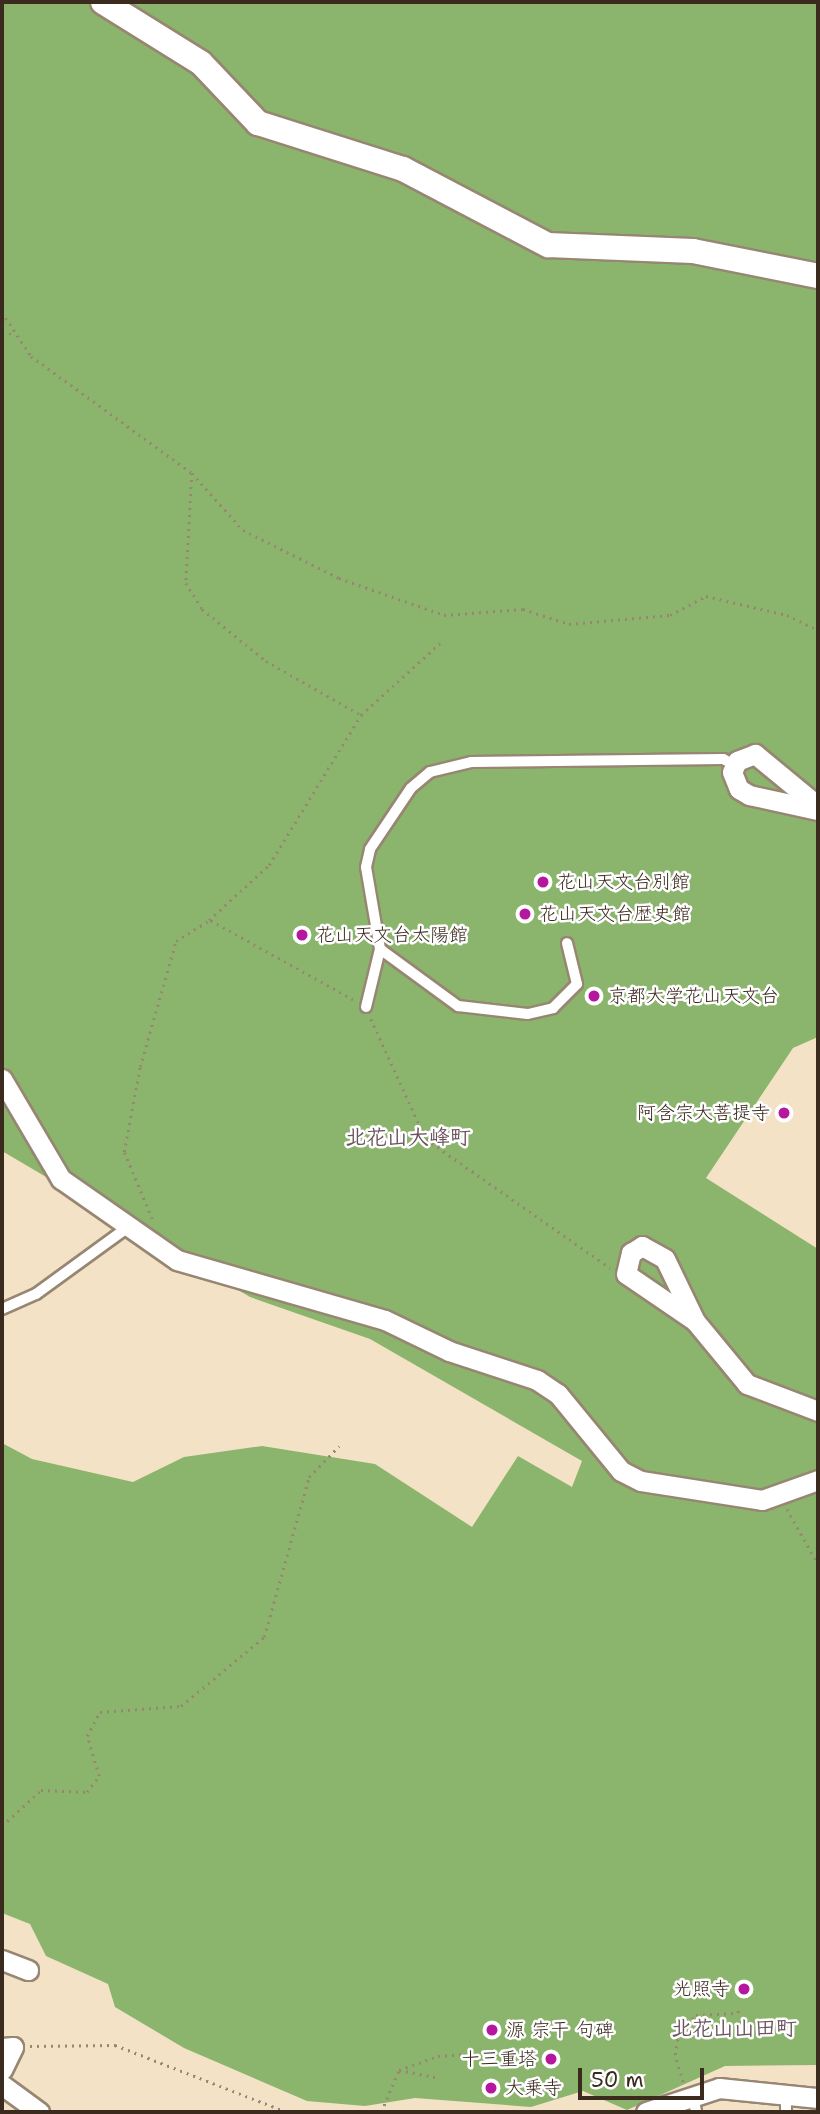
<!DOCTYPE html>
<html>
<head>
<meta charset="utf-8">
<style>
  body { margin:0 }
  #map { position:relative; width:820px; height:2114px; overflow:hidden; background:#f3e2c6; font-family:"Shantell Sans","Klee One",sans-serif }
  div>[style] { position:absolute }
  .forest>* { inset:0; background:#8bb56c }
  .path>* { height:2.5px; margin-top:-1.25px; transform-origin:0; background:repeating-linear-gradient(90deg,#978672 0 2px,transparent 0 7px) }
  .roads { filter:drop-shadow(2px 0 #978672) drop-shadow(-2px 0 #978672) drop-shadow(0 2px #978672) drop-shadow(0 -2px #978672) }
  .service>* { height:10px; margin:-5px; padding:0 5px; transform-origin:5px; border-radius:5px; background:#fff }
  .minor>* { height:19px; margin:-9.5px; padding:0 9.5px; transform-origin:9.5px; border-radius:9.5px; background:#fff }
  .tertiary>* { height:24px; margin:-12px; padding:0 12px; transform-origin:12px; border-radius:12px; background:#fff }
  .dots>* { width:19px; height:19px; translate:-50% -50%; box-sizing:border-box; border:4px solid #fff; border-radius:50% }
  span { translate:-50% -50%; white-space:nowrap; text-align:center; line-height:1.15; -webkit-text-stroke:5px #fff; paint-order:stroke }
  .poi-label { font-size:19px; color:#3b2a1e }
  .left { translate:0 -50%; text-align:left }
  .right { translate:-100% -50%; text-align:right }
  .neighbourhood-label { font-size:21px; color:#6c535d; font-weight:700 }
  .frame { position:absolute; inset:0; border:4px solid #3b2a1e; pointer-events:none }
  .scale { position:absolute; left:578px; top:2068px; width:126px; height:32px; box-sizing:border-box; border:4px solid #3b2a1e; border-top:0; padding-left:9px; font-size:21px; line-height:24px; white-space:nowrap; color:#3b2a1e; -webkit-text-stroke:5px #fff; paint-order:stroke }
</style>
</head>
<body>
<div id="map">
  <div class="forest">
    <div style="clip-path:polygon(2px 2px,818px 2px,818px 1037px,793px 1048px,706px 1178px,818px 1249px,818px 2065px,725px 2066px,627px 2110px,583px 2091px,531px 2107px,415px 2098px,365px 2106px,307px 2101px,184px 2048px,115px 2007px,108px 1984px,46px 1956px,30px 1924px,2px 1913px,2px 1443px,32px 1459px,133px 1482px,184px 1457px,262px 1446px,375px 1464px,472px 1527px,518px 1456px,572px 1487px,582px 1461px,370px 1339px,250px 1297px,2px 1151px)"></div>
  </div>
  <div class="path">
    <div style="left:2px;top:312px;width:53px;rotate:56.6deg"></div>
    <div style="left:31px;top:356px;width:199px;rotate:36deg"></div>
    <div style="left:192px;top:473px;width:76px;rotate:48.2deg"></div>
    <div style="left:243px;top:530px;width:107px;rotate:26.6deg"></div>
    <div style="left:339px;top:578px;width:111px;rotate:19.4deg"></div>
    <div style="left:444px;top:615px;width:79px;rotate:-4.3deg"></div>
    <div style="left:523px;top:609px;width:48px;rotate:18.1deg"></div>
    <div style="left:569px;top:624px;width:101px;rotate:-5.1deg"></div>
    <div style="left:670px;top:615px;width:41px;rotate:-27.8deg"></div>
    <div style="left:706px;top:596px;width:83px;rotate:13.2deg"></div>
    <div style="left:787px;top:615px;width:34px;rotate:26deg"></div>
    <div style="left:2px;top:334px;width:14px"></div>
    <div style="left:192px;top:473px;width:110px;rotate:93.1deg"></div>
    <div style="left:186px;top:583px;width:31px;rotate:58deg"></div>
    <div style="left:202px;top:609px;width:82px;rotate:39.1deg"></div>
    <div style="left:266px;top:661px;width:109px;rotate:29.6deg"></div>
    <div style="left:361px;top:715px;width:107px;rotate:-42.3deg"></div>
    <div style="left:353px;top:1000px;width:165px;rotate:-150.9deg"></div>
    <div style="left:209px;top:920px;width:81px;rotate:-42.5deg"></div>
    <div style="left:269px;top:865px;width:176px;rotate:-58.5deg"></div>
    <div style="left:371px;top:1019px;width:132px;rotate:65.4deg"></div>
    <div style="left:426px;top:1139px;width:225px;rotate:35deg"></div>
    <div style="left:152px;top:1219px;width:73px;rotate:-112.7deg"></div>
    <div style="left:124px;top:1152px;width:86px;rotate:-79.3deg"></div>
    <div style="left:140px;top:1067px;width:131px;rotate:-74.1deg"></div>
    <div style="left:176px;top:941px;width:39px;rotate:-32deg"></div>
    <div style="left:787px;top:1509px;width:63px;rotate:60.6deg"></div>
    <div style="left:2px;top:1826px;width:53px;rotate:-42.7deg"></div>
    <div style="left:41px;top:1790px;width:46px;rotate:2.5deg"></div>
    <div style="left:87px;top:1792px;width:20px;rotate:-53deg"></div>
    <div style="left:99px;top:1776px;width:42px;rotate:-106.7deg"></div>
    <div style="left:87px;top:1736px;width:27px;rotate:-62deg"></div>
    <div style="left:100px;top:1712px;width:81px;rotate:-4.2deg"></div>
    <div style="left:181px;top:1706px;width:108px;rotate:-39.7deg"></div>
    <div style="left:264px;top:1637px;width:166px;rotate:-74.3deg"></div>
    <div style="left:309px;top:1477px;width:43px;rotate:-45.9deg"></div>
    <div style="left:30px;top:2046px;width:85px;rotate:-0.7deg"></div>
    <div style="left:115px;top:2045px;width:185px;rotate:21.3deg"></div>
    <div style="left:399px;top:2070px;width:41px;rotate:-19.7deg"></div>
    <div style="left:438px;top:2056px;width:26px;rotate:-4deg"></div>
    <div style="left:683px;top:2082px;width:28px;rotate:-107deg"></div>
    <div style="left:675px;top:2055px;width:20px;rotate:-81deg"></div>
    <div style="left:678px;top:2035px;width:27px;rotate:-48deg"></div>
    <div style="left:696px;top:2015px;width:42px;rotate:-2.7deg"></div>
    <div style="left:738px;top:2013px;width:7px;rotate:-90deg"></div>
    <div style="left:381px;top:2112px;width:46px;rotate:-66.8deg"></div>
    <div style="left:399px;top:2070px;width:38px;rotate:11deg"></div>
  </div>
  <div class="roads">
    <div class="service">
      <div style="left:380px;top:949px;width:97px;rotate:36.2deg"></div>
      <div style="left:458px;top:1006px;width:70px;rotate:6.5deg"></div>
      <div style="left:528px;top:1014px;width:26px;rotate:-13deg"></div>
      <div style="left:553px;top:1008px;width:34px;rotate:-45deg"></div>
      <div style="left:577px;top:984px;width:42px;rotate:-103.7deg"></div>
      <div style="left:366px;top:1007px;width:60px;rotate:-76.4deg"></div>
      <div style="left:380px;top:949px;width:83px;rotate:-99.7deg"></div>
      <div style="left:366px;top:867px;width:18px;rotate:-77deg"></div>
      <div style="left:370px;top:849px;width:73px;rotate:-56.1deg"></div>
      <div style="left:411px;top:788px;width:25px;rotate:-40deg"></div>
      <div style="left:430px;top:772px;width:42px;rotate:-13.7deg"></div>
      <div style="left:471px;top:762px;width:252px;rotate:-0.7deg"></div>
      <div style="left:723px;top:759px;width:13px;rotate:27deg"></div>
      <div style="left:2px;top:1309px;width:37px;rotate:-24deg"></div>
      <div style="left:36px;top:1294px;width:112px;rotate:-36deg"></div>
      <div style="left:786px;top:2093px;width:19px;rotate:90deg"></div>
      <div style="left:693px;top:2096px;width:16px;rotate:79deg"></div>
    </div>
    <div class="minor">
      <div style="left:818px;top:806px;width:82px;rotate:-140.5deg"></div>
      <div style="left:755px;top:754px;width:19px;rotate:159deg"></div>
      <div style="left:737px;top:761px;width:12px;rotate:114deg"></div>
      <div style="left:732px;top:772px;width:18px;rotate:68deg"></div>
      <div style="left:739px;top:789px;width:12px;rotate:31deg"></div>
      <div style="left:749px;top:795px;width:71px;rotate:12.3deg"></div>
      <div style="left:2px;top:1079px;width:116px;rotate:59.5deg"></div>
      <div style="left:61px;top:1179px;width:141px;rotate:34.9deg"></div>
      <div style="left:177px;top:1260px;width:216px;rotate:16.1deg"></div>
      <div style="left:385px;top:1320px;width:71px;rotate:25.8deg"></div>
      <div style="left:449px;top:1351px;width:93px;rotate:18.2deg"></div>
      <div style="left:537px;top:1380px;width:25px;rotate:34deg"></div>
      <div style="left:558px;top:1394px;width:99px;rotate:50.7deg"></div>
      <div style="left:621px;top:1471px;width:22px;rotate:27deg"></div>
      <div style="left:641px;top:1481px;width:122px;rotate:8.9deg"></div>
      <div style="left:762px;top:1500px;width:59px;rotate:-19.7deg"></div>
      <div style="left:695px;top:1321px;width:83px;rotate:-145.7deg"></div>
      <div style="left:626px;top:1274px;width:22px;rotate:-77deg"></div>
      <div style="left:631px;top:1253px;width:13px;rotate:-32deg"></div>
      <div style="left:642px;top:1246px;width:26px;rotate:29deg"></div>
      <div style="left:665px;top:1259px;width:69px;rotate:64.2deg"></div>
      <div style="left:695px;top:1321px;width:82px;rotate:50.5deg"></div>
      <div style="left:747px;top:1384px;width:76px;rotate:20.8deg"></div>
      <div style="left:2px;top:1960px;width:28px;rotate:21deg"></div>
      <div style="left:2px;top:2048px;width:11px;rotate:-5deg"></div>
      <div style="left:13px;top:2047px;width:25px;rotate:116deg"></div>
      <div style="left:2px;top:2085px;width:46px;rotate:36.1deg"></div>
      <div style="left:646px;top:2112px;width:77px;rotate:-18.2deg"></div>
      <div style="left:719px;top:2088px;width:100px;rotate:5.8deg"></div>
    </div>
    <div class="tertiary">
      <div style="left:103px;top:2px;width:115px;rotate:31.9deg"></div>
      <div style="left:201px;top:63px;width:83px;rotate:46.5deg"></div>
      <div style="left:258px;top:123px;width:152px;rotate:17.6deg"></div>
      <div style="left:403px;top:169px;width:164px;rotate:27.7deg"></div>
      <div style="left:548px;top:245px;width:145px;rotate:2.4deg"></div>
      <div style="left:693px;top:251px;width:127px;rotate:11.3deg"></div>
    </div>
  </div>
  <div class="dots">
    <div style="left:543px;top:882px;background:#b5179e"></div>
    <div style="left:525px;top:914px;background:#b5179e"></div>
    <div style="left:302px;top:935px;background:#b5179e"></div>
    <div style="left:594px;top:996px;background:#b5179e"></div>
    <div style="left:784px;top:1113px;background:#b5179e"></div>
    <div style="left:744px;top:1989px;background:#b5179e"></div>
    <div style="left:492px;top:2030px;background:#b5179e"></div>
    <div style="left:551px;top:2059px;background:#b5179e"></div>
    <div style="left:491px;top:2088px;background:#b5179e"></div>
  </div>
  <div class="poi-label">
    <span class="left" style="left:557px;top:882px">花山天文台別館</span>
    <span class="left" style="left:539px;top:914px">花山天文台歴史館</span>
    <span class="left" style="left:316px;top:935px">花山天文台太陽館</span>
    <span class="left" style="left:608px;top:996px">京都大学花山天文台</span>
    <span class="right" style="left:770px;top:1113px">阿含宗大菩提寺</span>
    <span class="right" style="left:730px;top:1989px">光照寺</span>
    <span class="left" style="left:506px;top:2030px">源 宗干 句碑</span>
    <span class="right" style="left:537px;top:2059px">十三重塔</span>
    <span class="left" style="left:505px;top:2088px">大乗寺</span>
  </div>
  <div class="neighbourhood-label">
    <span style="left:408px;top:1137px">北花山大峰町</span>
    <span style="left:734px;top:2028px">北花山山田町</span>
  </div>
  <div class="frame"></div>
  <div class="scale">50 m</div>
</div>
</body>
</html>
